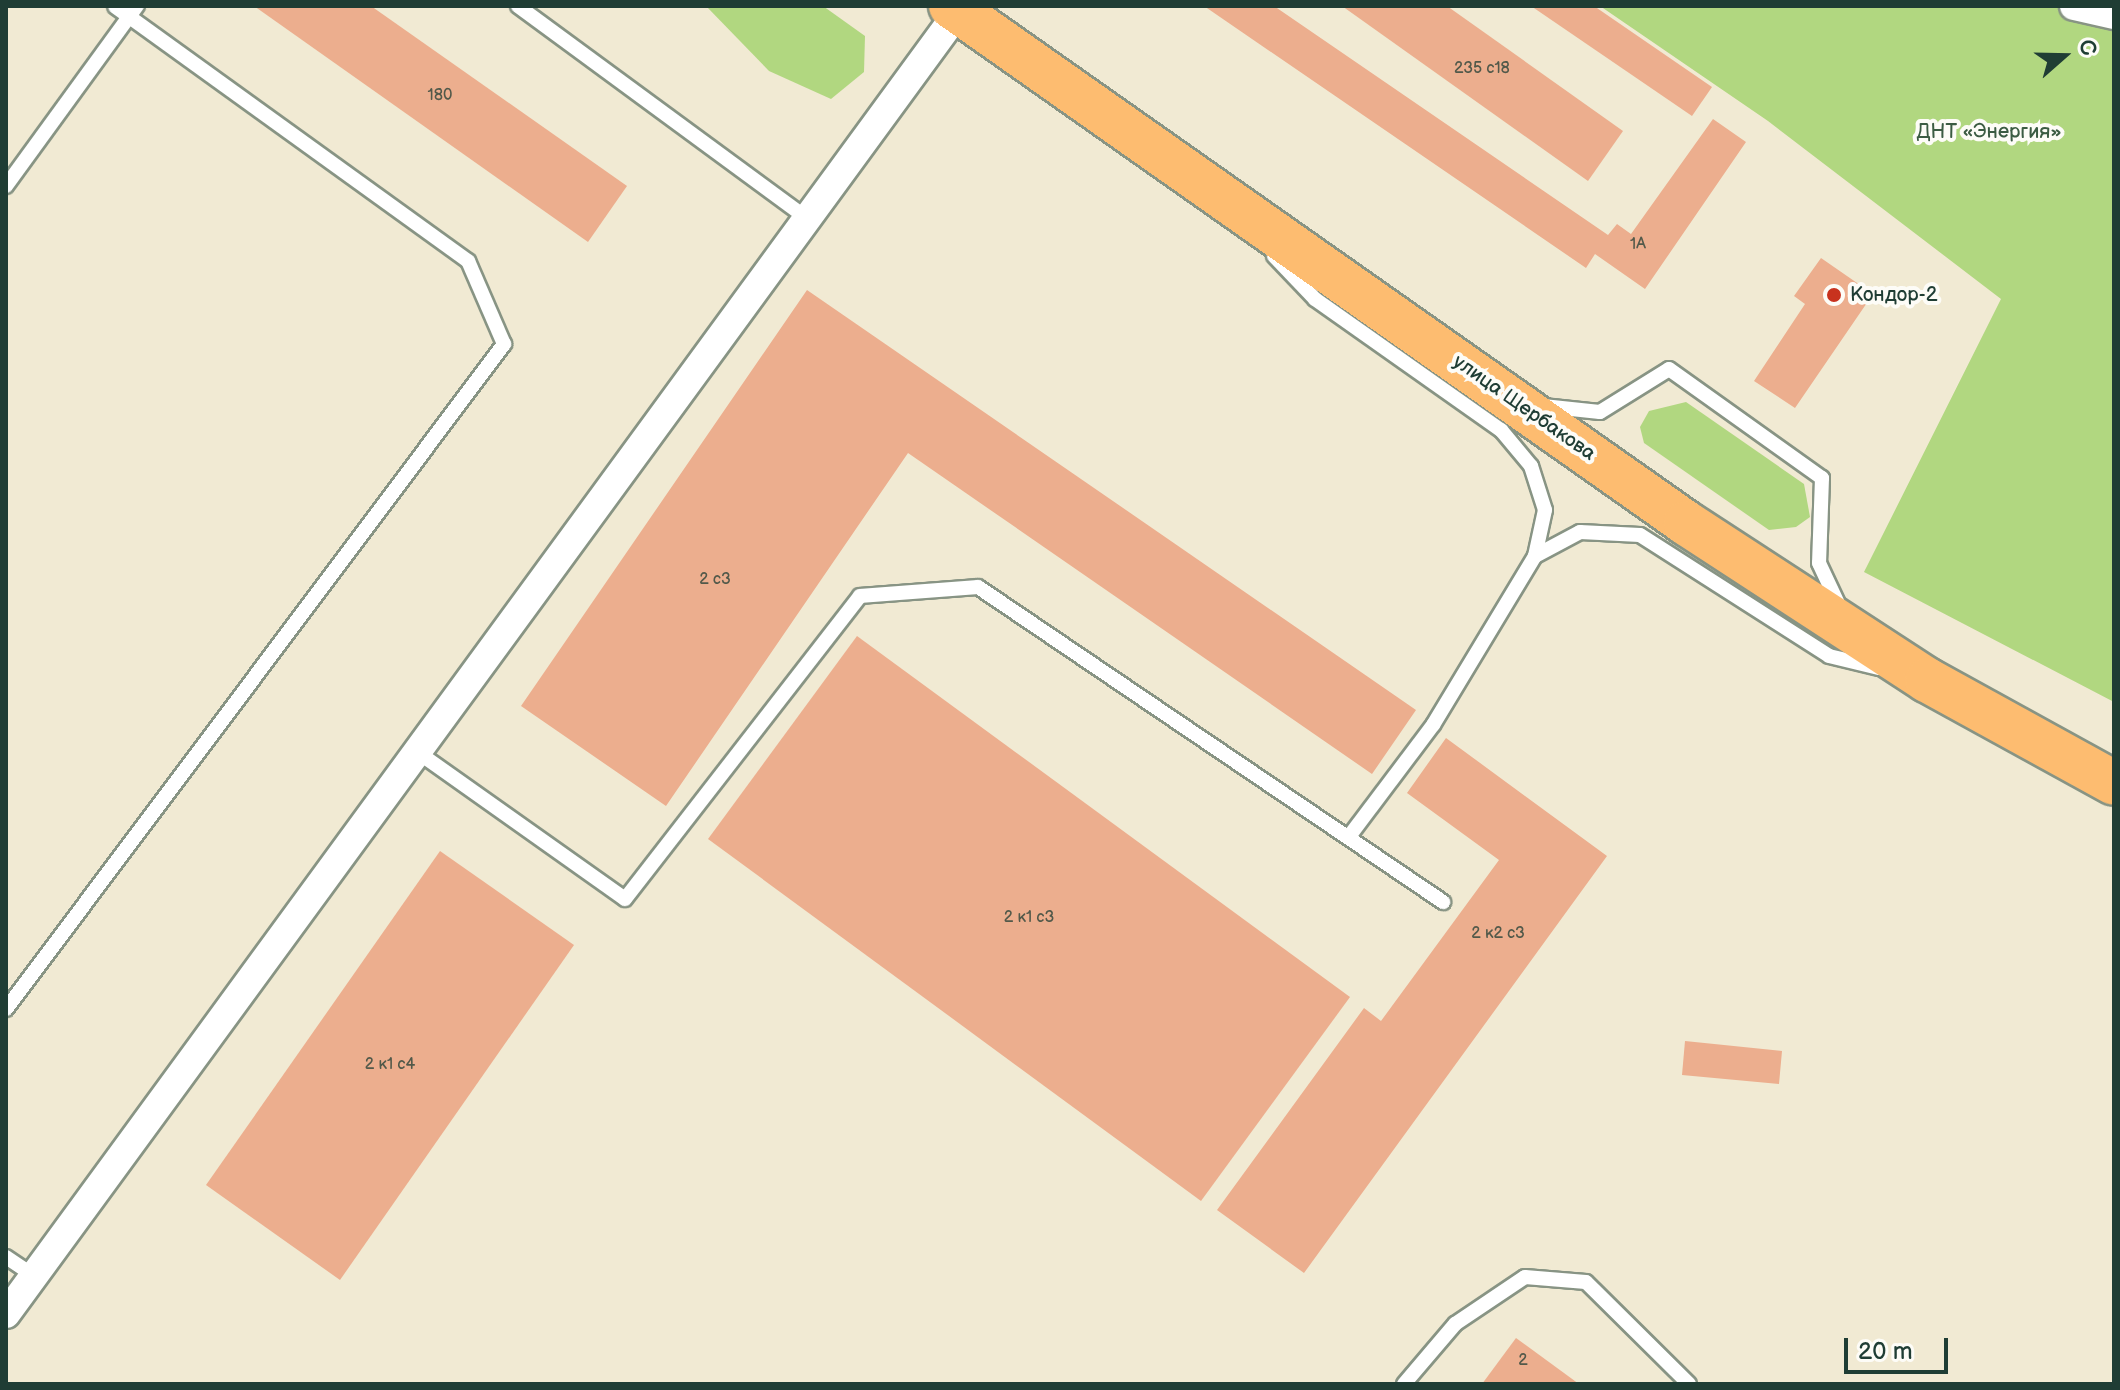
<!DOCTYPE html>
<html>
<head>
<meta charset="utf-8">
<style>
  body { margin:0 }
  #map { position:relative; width:2120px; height:1390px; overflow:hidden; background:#f1ead3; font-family:"Balsamiq Sans",sans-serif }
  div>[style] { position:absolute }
  .green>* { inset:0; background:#b1d780 }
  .building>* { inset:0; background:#ecae8e }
  .roads { filter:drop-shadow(2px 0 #889484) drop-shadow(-2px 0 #889484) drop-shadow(0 2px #889484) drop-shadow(0 -2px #889484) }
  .lane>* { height:14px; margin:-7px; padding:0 7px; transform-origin:7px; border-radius:7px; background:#fff }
  .street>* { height:28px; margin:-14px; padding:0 14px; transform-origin:14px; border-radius:14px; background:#fff }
  .primary>* { height:44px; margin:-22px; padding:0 22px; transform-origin:22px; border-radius:22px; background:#fdbc70 }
  .dots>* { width:22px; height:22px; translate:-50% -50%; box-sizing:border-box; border:4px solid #fdfcf7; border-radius:50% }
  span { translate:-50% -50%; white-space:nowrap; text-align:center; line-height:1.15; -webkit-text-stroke:8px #fdfcf7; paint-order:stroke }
  .number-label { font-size:16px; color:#52594a }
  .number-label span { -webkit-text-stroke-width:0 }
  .park-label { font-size:20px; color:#3c5c43 }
  .poi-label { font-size:20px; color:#1f3d34 }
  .left { translate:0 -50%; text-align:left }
  .street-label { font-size:20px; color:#1f3d34 }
  .frame { position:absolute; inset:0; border:8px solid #1f3d34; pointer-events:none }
  .north { position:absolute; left:2024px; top:16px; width:80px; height:80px; -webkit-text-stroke:6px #fdfcf7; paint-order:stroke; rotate:70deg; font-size:22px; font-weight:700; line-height:32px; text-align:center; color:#1f3d34 }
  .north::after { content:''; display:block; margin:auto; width:28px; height:36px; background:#1f3d34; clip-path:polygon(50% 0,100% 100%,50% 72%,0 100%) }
  .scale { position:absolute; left:1844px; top:1338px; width:104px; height:36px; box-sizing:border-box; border:4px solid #1f3d34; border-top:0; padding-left:10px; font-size:24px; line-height:28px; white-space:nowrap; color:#1f3d34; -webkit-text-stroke:6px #fdfcf7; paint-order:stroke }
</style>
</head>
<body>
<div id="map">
  <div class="green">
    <div style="clip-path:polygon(706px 6px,823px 6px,865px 36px,864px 72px,831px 99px,769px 71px)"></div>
    <div style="clip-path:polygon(1600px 6px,2114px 6px,2114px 702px,1864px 572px,2001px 299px,1768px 121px)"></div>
    <div style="clip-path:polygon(1686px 402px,1804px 484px,1810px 517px,1796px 527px,1769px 530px,1644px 443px,1640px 427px,1649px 411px)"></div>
  </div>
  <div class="building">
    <div style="clip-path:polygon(254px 6px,371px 6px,627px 186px,588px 242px)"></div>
    <div style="clip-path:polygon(1204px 6px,1274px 6px,1608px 235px,1617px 224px,1631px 234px,1713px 119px,1746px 142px,1645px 289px,1595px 254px,1586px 268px)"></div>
    <div style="clip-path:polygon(1342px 6px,1447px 6px,1623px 131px,1588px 181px)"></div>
    <div style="clip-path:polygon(1531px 6px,1594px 6px,1712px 87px,1692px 116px)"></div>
    <div style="clip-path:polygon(1821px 258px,1873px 294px,1795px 408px,1754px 381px,1805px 304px,1794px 296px)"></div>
    <div style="clip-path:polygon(807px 290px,1416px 710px,1372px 774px,908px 453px,666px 806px,521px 706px)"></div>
    <div style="clip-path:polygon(857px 636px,1350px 997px,1201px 1201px,708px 839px)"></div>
    <div style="clip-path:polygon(1446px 738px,1607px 856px,1304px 1273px,1217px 1210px,1364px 1008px,1381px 1021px,1499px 860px,1407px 793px)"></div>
    <div style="clip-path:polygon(440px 851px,574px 945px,340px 1280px,206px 1185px)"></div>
    <div style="clip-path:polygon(1685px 1041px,1782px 1051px,1779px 1084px,1682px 1075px)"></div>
    <div style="clip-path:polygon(1516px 1338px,1579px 1384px,1482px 1384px)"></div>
  </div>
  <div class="roads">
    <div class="lane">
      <div style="left:518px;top:6px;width:358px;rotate:36.3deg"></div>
      <div style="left:6px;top:186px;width:223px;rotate:-54deg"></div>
      <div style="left:1274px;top:256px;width:59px;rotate:46.4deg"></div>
      <div style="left:1315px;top:299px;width:228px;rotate:35.2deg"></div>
      <div style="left:1501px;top:430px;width:47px;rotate:50.2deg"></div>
      <div style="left:1531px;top:466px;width:46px;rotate:72.3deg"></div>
      <div style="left:1545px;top:510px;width:47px;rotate:102.3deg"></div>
      <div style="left:1535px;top:556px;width:197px;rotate:121.1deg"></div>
      <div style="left:1433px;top:725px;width:136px;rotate:127deg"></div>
      <div style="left:1543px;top:406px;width:57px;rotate:6deg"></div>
      <div style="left:1600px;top:412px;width:81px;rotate:-31.9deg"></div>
      <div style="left:1669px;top:369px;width:188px;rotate:35.5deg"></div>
      <div style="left:1822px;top:478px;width:85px;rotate:92deg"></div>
      <div style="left:1819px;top:563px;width:52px;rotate:64.9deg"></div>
      <div style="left:1535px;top:556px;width:51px;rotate:-28.1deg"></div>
      <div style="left:1580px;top:532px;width:60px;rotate:2.9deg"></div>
      <div style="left:1640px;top:535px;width:224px;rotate:32.6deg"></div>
      <div style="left:1829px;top:656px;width:51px;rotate:13.5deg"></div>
      <div style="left:419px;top:753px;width:252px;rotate:35.3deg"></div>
      <div style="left:625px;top:899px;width:383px;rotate:-52.2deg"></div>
      <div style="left:860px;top:596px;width:118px;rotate:-4.4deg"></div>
      <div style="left:978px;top:587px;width:562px;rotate:34.11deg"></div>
      <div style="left:6px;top:1009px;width:831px;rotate:-53.17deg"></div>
      <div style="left:504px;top:344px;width:90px;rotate:-113.4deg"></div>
      <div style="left:468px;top:261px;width:435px;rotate:-144.2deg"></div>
      <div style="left:6px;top:1257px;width:34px;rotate:34deg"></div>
      <div style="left:1404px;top:1384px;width:79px;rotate:-49.6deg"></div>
      <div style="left:1455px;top:1324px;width:84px;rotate:-33.9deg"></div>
      <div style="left:1525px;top:1277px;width:61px;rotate:4.7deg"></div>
      <div style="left:1586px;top:1282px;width:145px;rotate:44.7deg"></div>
    </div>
    <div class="street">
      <div style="left:2074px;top:6px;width:41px;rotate:12.7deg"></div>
      <div style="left:6px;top:1314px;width:1614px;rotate:-53.82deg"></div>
    </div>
    <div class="primary">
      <div style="left:951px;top:6px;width:899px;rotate:35.12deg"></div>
      <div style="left:1686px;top:523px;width:288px;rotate:33.1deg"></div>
      <div style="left:1927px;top:680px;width:213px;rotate:28.8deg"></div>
    </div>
  </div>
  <div class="dots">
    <div style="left:1834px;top:295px;background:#c8321e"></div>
  </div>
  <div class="number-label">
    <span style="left:1482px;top:69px">235 с18</span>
    <span style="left:440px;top:96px">180</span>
    <span style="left:1638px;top:245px">1А</span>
    <span style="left:715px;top:580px">2 с3</span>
    <span style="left:1029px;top:918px">2 к1 с3</span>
    <span style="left:1498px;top:934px">2 к2 с3</span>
    <span style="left:390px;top:1065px">2 к1 с4</span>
    <span style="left:1523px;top:1361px">2</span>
  </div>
  <div class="park-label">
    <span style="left:1989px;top:132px">ДНТ «Энергия»</span>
  </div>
  <div class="poi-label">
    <span class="left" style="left:1850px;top:295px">Кондор-2</span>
  </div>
  <div class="street-label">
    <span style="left:1524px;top:408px;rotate:35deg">улица Щербакова</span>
  </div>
  <div class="frame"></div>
  <div class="north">С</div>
  <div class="scale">20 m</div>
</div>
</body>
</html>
